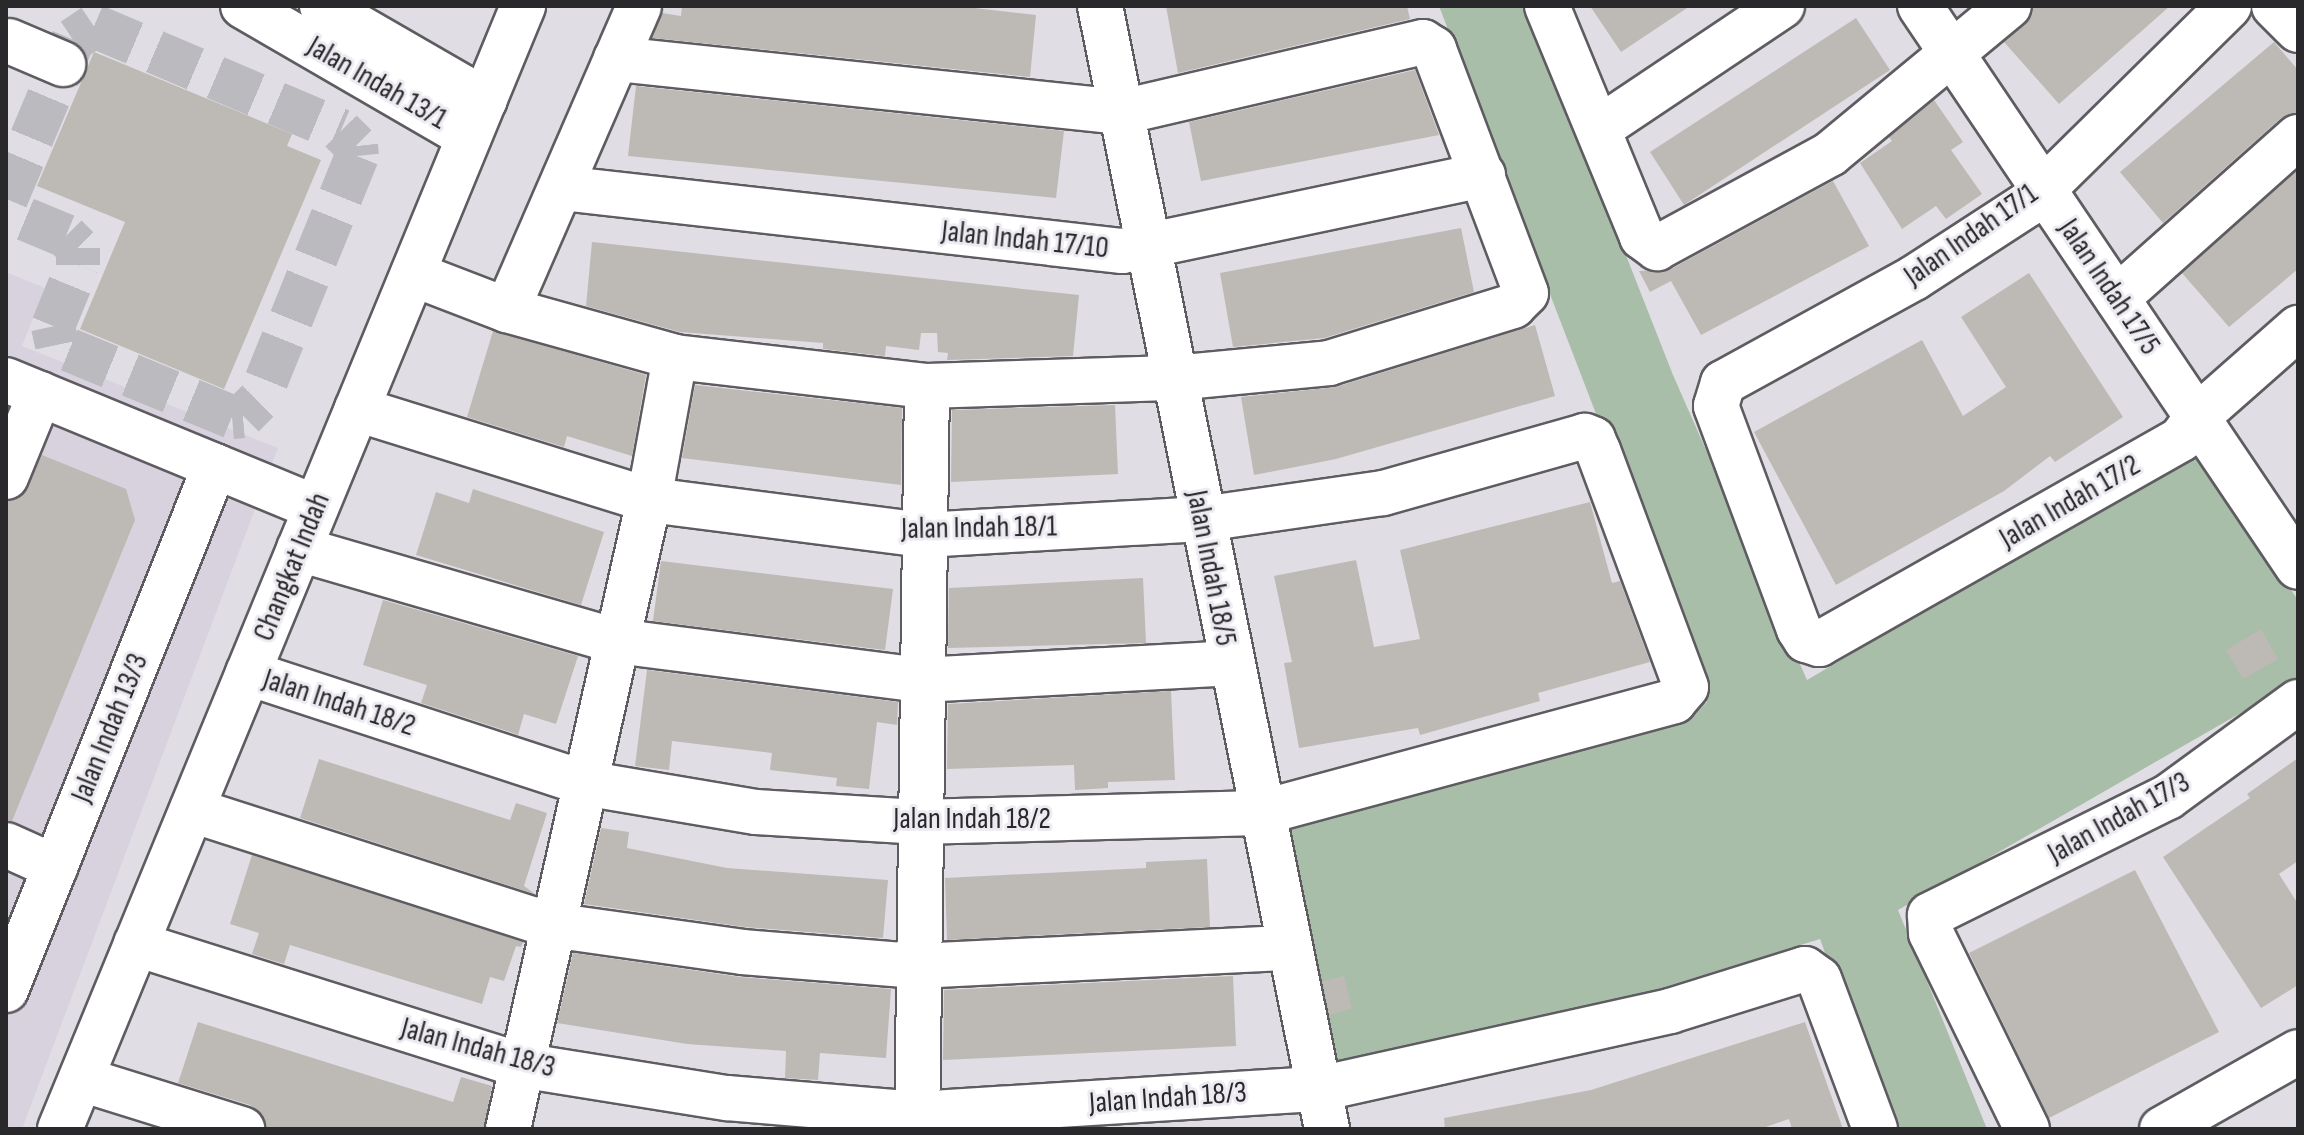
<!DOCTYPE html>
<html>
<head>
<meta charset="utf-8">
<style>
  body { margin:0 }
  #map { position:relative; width:2304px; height:1135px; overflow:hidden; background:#e0dee4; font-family:"Sofia Sans Condensed",sans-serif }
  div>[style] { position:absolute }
  .built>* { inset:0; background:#d8d2df }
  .green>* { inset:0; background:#a8bea9 }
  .building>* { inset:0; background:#bdb9b4 }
  .minor-tunnel>* { height:44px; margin-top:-22px; transform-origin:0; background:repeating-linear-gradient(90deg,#bbbabf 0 44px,transparent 0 66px) }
  .roads { filter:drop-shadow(2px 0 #5e5c61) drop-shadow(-2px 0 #5e5c61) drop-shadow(0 2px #5e5c61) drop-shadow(0 -2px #5e5c61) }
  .minor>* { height:44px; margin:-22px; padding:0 22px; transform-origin:22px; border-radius:22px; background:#fff }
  span { translate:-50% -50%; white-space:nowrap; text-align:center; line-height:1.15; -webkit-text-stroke:6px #edebf1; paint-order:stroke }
  .street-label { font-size:30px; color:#29292b }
  .frame { position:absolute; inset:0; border:8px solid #29292b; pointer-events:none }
</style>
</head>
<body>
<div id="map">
  <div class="built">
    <div style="clip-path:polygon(6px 272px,45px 288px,22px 346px,278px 448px,22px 1129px,6px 1129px)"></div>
  </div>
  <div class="green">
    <div style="clip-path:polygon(1439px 6px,1528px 6px,1673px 375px,1807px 680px,2197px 452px,2298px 600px,2298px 680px,1898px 910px,1987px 1129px,1889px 1129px,1820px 939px,1574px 1015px,1330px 1065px,1265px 820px,1690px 718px,1707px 702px)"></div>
  </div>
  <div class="building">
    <div style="clip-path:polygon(682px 6px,957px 6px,1036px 15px,1030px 77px,652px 38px,662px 13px,681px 16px)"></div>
    <div style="clip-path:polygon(1166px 6px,1407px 6px,1410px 19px,1178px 73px)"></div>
    <div style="clip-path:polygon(1590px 6px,1690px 6px,1621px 52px)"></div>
    <div style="clip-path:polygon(2033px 6px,2170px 6px,2059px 104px,2004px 42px,2025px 25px)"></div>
    <div style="clip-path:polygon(1856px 18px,1890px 70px,1684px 205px,1650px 152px)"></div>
    <div style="clip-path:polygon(2274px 42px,2298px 70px,2298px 113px,2281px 118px,2163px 223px,2120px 172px)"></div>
    <div style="clip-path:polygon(94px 52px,292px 134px,287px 146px,321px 160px,224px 389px,80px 329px,125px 222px,37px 186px)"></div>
    <div style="clip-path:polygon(1415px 70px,1439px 135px,1201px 181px,1189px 122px)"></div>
    <div style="clip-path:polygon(636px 86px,1064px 131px,1056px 198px,628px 156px)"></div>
    <div style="clip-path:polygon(1934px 100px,1963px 142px,1951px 150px,1982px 194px,1946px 219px,1936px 206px,1902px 229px,1860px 163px,1892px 141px,1889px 137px)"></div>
    <div style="clip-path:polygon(2298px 170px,2298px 269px,2229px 327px,2182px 273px)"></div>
    <div style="clip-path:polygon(1833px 181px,1869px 246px,1701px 335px,1671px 281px,1650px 292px,1639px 271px,1669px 270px)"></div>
    <div style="clip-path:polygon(1461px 228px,1474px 292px,1324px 338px,1233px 347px,1220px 273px)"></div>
    <div style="clip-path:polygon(592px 242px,1079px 295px,1073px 356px,947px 360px,948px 353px,938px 352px,937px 333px,921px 333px,919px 350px,886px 346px,885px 356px,823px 349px,823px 343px,680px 332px,586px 306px)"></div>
    <div style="clip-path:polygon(2029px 273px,2123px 417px,2055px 462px,2050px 456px,2004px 491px,1836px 585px,1754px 432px,1922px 340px,1963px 416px,2006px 387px,1961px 317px)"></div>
    <div style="clip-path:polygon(1535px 325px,1555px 396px,1336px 459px,1254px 475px,1241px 397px,1336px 387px)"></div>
    <div style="clip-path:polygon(493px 331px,646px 375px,632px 456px,567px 436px,564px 447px,467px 417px)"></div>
    <div style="clip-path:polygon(695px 385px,902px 408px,901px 485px,682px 458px)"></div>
    <div style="clip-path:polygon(1115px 405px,1118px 474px,951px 482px,952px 410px)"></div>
    <div style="clip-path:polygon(42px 455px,126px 489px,135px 520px,12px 821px,6px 820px,6px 501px,22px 496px)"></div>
    <div style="clip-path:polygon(473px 489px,604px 532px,581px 605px,416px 555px,436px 492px,469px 503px)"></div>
    <div style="clip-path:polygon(1590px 502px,1612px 583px,1620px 581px,1650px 662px,1538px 693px,1540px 701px,1420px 735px,1418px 728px,1299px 748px,1284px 663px,1292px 662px,1274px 576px,1356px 560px,1374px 647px,1420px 639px,1400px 550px)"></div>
    <div style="clip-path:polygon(661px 561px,893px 589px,885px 650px,653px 621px)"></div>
    <div style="clip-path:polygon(1143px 578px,1146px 643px,948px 648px,949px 588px)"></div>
    <div style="clip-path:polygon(383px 600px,578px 656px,556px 724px,524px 714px,518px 735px,513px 733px,421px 703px,427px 685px,363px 665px)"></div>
    <div style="clip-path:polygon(2261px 629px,2278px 659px,2243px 679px,2226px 650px)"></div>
    <div style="clip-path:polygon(647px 670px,898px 702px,897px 725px,877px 722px,869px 789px,836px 786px,837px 778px,770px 770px,772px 753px,672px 741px,669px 770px,635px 766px)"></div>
    <div style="clip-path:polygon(1171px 691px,1175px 780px,1108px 782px,1108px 788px,1075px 790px,1074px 765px,947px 769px,948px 704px)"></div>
    <div style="clip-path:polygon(2298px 758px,2298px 861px,2279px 874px,2298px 904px,2298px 985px,2261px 1008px,2163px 857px,2250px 798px,2247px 794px)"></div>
    <div style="clip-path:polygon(319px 759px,510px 820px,516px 803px,547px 813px,524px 886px,535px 894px,300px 818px)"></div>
    <div style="clip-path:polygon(601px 828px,629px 832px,627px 848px,727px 868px,888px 880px,883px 938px,745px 927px,584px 904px)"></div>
    <div style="clip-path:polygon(252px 855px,523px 942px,521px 947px,516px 946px,504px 981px,490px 977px,482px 1004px,290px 945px,284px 964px,252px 954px,259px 933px,230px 924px)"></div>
    <div style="clip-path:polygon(1207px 859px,1210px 927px,947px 940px,945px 878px,1146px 868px,1146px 862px)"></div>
    <div style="clip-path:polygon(2135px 870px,2219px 1032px,2049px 1118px,1969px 953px)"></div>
    <div style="clip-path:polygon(573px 953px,740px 977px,891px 989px,886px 1058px,820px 1053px,818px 1080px,785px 1078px,786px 1051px,687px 1044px,557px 1023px)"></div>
    <div style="clip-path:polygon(1233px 976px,1236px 1046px,943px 1060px,944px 990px)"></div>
    <div style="clip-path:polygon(1344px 976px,1352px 1009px,1329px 1015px,1323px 981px)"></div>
    <div style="clip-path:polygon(198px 1022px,453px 1102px,461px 1077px,492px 1086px,484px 1129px,266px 1129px,261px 1113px,250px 1105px,178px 1083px)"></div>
    <div style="clip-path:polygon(1805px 1022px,1843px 1129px,1792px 1129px,1789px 1119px,1760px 1129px,1445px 1129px,1444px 1118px,1591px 1090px)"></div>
  </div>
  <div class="minor-tunnel">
    <div style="left:6px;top:199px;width:173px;rotate:-67.2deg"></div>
    <div style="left:73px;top:40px;width:25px;rotate:-34deg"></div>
    <div style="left:94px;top:26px;width:268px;rotate:23deg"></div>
    <div style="left:341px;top:131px;width:21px;rotate:45deg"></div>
    <div style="left:356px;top:146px;width:10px;rotate:84deg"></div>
    <div style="left:357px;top:156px;width:264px;rotate:112deg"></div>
    <div style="left:258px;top:401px;width:21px;rotate:135deg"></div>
    <div style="left:243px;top:416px;width:11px;rotate:175deg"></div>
    <div style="left:232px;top:417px;width:189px;rotate:-157.6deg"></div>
    <div style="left:57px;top:345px;width:19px;rotate:-102deg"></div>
    <div style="left:53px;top:326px;width:66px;rotate:-67.7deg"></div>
    <div style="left:78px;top:265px;width:17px;rotate:-90deg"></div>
    <div style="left:78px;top:248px;width:17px;rotate:-135deg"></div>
    <div style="left:66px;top:236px;width:65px;rotate:-157.4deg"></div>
  </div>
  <div class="roads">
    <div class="minor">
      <div style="left:243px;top:6px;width:261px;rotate:30.1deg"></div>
      <div style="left:322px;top:6px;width:188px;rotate:30deg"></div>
      <div style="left:1100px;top:6px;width:1146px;rotate:78.57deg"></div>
      <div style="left:1547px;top:6px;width:250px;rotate:67.6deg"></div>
      <div style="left:1642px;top:237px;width:19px;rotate:36deg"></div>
      <div style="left:1657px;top:248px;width:197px;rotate:-28.5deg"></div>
      <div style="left:1830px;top:154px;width:232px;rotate:-39.6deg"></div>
      <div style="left:1920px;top:6px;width:676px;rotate:56.03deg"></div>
      <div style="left:2229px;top:6px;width:282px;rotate:135.4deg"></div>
      <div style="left:2028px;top:204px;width:136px;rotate:147deg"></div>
      <div style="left:1914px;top:278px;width:218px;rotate:151.2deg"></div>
      <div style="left:1723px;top:383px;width:24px;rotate:107deg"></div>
      <div style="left:1716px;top:406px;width:238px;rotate:69.6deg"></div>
      <div style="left:1799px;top:629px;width:13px;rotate:58deg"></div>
      <div style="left:1806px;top:640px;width:14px;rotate:17deg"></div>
      <div style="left:1819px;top:644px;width:416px;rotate:-29.5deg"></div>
      <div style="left:2181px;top:439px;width:27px;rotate:-54deg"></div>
      <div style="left:2197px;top:417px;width:135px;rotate:-41.4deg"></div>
      <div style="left:2274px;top:6px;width:34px;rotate:45deg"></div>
      <div style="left:9px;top:41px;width:59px;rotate:23.1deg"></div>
      <div style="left:1601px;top:127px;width:218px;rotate:-33.8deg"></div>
      <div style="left:561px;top:188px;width:565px;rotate:6.41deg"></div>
      <div style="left:1122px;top:251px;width:369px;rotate:-11.9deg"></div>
      <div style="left:413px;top:274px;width:101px;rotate:21deg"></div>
      <div style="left:507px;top:310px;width:174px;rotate:15.6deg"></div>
      <div style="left:675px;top:357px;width:254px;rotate:6.6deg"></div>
      <div style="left:927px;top:386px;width:247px;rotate:-1.9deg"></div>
      <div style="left:1174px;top:378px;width:156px;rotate:-5.5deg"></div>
      <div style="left:1329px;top:363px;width:193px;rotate:-17.2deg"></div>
      <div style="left:1513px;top:306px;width:18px;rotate:-45deg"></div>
      <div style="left:1526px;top:293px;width:261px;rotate:-110.7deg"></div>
      <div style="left:1434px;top:49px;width:13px;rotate:-148deg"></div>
      <div style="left:1423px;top:42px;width:310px;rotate:166.9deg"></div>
      <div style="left:1121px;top:112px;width:508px;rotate:-174.01deg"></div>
      <div style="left:2117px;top:298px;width:242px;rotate:-41.7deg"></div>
      <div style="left:507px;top:310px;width:331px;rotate:-66.5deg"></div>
      <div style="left:6px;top:380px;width:335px;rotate:22.4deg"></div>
      <div style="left:6px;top:477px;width:90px;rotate:-67.7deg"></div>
      <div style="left:299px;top:549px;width:330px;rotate:16.2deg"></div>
      <div style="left:616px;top:641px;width:307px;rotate:7.3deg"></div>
      <div style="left:921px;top:680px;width:309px;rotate:-3.1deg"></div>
      <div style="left:248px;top:673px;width:354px;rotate:18.1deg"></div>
      <div style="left:584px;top:783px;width:174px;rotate:9.6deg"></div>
      <div style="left:756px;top:812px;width:162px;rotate:3.5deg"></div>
      <div style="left:918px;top:822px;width:342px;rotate:-1.5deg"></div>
      <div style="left:1260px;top:813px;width:429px;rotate:-15.1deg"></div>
      <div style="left:1674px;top:701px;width:18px;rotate:-49deg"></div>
      <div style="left:1686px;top:687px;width:252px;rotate:-110.4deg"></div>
      <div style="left:1598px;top:451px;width:13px;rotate:-113deg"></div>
      <div style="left:1593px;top:439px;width:9px;rotate:-159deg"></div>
      <div style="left:1585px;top:436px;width:210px;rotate:164.2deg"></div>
      <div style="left:1383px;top:493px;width:183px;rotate:171.8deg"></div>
      <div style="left:1202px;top:519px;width:279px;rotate:176.7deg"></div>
      <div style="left:923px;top:535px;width:276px;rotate:-172.7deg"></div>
      <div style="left:649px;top:500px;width:306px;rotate:-162.7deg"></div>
      <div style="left:192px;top:810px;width:377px;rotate:17.8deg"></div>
      <div style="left:551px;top:925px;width:193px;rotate:8deg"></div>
      <div style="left:742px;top:952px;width:176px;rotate:4.6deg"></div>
      <div style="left:917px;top:966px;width:372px;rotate:-2.8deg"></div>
      <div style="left:6px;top:845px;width:54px;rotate:24.2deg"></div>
      <div style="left:136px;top:944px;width:403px;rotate:17.5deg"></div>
      <div style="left:520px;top:1065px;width:210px;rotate:9.1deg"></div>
      <div style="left:727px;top:1098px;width:191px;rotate:4.8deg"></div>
      <div style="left:917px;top:1114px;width:403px;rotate:-3.6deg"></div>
      <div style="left:1319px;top:1089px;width:360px;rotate:-12.5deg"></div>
      <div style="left:1670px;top:1011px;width:141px;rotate:-17.3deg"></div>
      <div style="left:1805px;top:969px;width:17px;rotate:36deg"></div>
      <div style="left:1819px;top:979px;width:160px;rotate:69.5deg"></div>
      <div style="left:6px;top:990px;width:564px;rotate:-68.26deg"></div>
      <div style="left:81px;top:1079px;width:169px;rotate:17.3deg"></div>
      <div style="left:60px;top:1129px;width:1215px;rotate:-67.59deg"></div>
      <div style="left:508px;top:1129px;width:645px;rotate:-77.37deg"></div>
      <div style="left:649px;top:500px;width:145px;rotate:-79.7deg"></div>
      <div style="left:917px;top:1129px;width:743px;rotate:-89.23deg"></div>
      <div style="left:2027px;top:1129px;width:218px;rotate:-116.1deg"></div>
      <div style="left:1931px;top:933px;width:18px;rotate:-93deg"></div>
      <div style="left:1930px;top:915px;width:266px;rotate:-26.4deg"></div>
      <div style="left:2168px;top:797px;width:161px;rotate:-36.2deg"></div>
      <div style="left:2162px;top:1129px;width:156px;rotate:-29.5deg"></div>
    </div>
  </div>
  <div class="street-label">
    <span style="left:377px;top:83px;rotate:30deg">Jalan Indah 13/1</span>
    <span style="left:1971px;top:235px;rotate:-35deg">Jalan Indah 17/1</span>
    <span style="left:1025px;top:240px;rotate:6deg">Jalan Indah 17/10</span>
    <span style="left:2109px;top:287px;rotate:56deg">Jalan Indah 17/5</span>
    <span style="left:2070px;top:502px;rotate:-30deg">Jalan Indah 17/2</span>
    <span style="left:979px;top:528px;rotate:-1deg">Jalan Indah 18/1</span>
    <span style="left:292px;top:567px;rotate:-68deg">Changkat Indah</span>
    <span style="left:1211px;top:568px;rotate:79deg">Jalan Indah 18/5</span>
    <span style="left:339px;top:703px;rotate:18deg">Jalan Indah 18/2</span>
    <span style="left:110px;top:728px;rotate:-68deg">Jalan Indah 13/3</span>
    <span style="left:2119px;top:818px;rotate:-29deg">Jalan Indah 17/3</span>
    <span style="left:972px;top:819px">Jalan Indah 18/2</span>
    <span style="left:478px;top:1048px;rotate:15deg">Jalan Indah 18/3</span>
    <span style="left:1168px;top:1098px;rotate:-4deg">Jalan Indah 18/3</span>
  </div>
  <div class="frame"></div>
</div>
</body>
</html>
